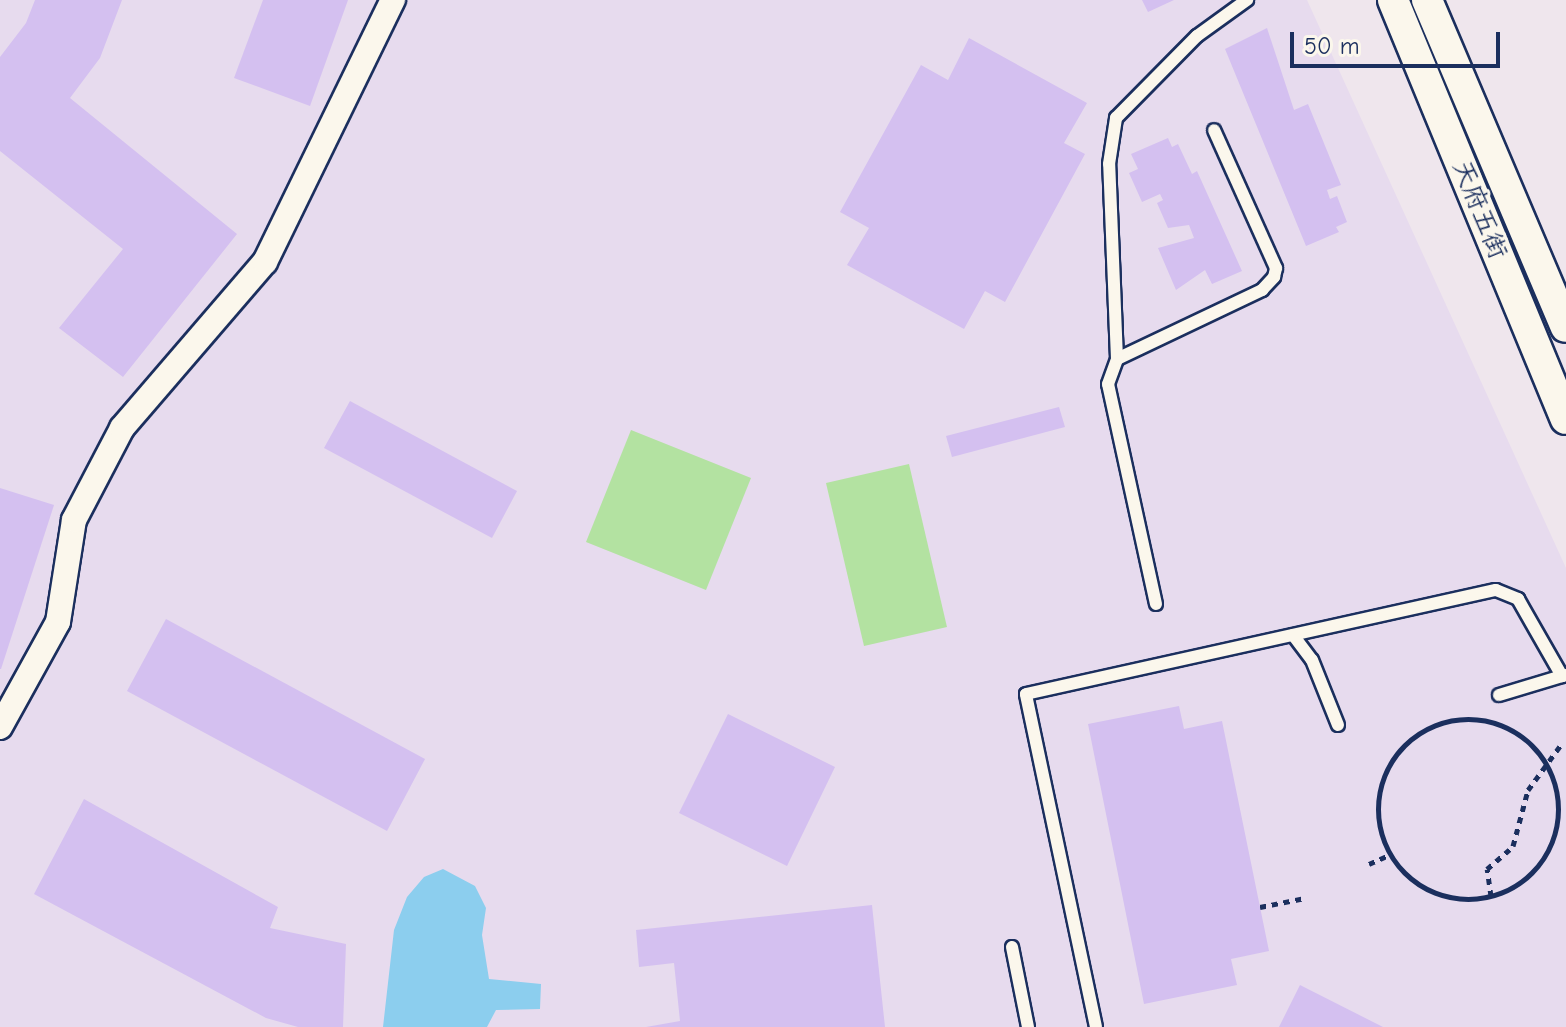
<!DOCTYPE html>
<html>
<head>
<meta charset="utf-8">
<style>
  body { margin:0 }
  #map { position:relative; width:1566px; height:1027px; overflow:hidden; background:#efe6ed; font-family:"Comic Neue","LXGW WenKai TC",sans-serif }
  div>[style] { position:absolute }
  .built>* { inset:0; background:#e7dbee }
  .green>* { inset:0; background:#b3e2a1 }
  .water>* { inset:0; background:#8cceee }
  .building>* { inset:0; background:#d4c0f0 }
  .path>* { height:5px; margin-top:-2.5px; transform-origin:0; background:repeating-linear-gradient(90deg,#1b2f5e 0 6px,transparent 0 12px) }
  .path>.ring { margin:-2.5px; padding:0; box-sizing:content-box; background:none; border:5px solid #1b2f5e; border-radius:50% }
  .roads { filter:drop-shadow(2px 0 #1b2f5e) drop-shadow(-2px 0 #1b2f5e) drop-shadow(0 2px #1b2f5e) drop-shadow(0 -2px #1b2f5e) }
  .service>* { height:12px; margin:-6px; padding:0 6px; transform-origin:6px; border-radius:6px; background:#fbf7ec }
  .minor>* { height:24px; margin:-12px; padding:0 12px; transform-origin:12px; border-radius:12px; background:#fbf7ec }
  .tertiary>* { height:30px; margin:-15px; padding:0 15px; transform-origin:15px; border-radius:15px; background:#fbf7ec }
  span { translate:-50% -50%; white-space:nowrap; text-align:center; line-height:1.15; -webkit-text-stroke:6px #fbf7ec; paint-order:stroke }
  .street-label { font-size:26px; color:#1b2f5e }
  .scale { position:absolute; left:1290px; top:32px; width:210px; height:36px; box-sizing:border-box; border:4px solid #1b2f5e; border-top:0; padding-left:10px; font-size:24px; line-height:28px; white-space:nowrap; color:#1b2f5e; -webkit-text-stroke:6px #fbf7ec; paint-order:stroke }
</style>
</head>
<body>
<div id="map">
  <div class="built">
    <div style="clip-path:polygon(0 0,1307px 0,1566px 568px,1566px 1027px,0 1027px)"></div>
  </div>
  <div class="green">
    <div style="clip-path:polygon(631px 430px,751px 478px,706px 590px,586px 542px)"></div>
    <div style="clip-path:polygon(909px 464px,947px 627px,864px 646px,826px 483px)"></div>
  </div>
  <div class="water">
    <div style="clip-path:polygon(443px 869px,475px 886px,486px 908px,482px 935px,489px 979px,541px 984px,540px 1009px,496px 1010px,487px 1027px,383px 1027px,394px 930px,407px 897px,424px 877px)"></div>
  </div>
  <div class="building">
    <div style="clip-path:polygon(35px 0,122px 0,100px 58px,70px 98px,237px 234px,123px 377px,59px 328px,123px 249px,0 151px,0 57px,26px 23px)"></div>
    <div style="clip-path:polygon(263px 0,348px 0,310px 106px,234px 78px)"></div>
    <div style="clip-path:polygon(1142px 0,1174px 0,1148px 12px)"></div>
    <div style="clip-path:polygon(1267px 28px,1294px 110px,1308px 104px,1341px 185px,1327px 190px,1330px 199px,1337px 196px,1347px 222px,1336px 227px,1339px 232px,1306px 246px,1225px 49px)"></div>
    <div style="clip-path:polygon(969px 38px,1087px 103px,1064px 143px,1085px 154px,1005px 302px,985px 291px,964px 329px,847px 265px,869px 228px,840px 212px,921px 65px,948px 80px)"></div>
    <div style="clip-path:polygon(1168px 138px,1172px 147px,1178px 144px,1192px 174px,1197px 171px,1242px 271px,1212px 284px,1205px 270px,1176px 290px,1158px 248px,1194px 238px,1189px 225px,1168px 228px,1157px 203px,1163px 200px,1160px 194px,1142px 202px,1129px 173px,1138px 169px,1131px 154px)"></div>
    <div style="clip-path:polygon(350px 401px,517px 491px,492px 538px,324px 448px)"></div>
    <div style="clip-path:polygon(1059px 407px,1065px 427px,952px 457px,946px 436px)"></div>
    <div style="clip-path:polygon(0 488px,54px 505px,1px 669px,0 669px)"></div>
    <div style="clip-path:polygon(166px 619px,425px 759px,387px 831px,127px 691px)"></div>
    <div style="clip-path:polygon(1179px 706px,1184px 729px,1222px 721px,1269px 951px,1231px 959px,1237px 985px,1144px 1004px,1088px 724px)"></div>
    <div style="clip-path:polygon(728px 714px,835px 767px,787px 866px,679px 813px)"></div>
    <div style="clip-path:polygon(84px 799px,278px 907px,270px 928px,346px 944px,343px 1027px,298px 1027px,266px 1018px,34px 894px)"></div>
    <div style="clip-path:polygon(872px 905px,885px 1027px,646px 1027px,680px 1021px,674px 963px,639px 967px,636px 930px)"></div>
    <div style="clip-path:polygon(1300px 985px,1383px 1027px,1279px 1027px)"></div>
  </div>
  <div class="path">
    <div class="ring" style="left:1378px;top:719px;width:175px;height:175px"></div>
    <div style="left:1369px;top:864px;width:22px;rotate:-24deg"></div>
    <div style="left:1491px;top:896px;width:27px;rotate:-98deg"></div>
    <div style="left:1487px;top:869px;width:35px;rotate:-41deg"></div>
    <div style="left:1513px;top:846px;width:58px;rotate:-75deg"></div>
    <div style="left:1528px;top:790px;width:59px;rotate:-53.9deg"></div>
    <div style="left:1260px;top:907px;width:46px;rotate:-11.3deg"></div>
  </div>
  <div class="roads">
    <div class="service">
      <div style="left:1117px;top:359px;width:161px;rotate:-25.4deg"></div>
      <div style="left:1262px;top:290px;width:18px;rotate:-47deg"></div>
      <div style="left:1274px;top:277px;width:9px;rotate:-77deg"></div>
      <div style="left:1276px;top:268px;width:151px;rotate:-114.2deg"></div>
      <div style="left:1156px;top:604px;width:225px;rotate:-102.3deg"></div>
      <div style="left:1108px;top:384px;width:27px;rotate:-70deg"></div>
      <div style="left:1117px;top:359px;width:195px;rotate:-92.3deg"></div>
      <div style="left:1109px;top:164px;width:47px;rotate:-81.3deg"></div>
      <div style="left:1116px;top:118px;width:115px;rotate:-45.4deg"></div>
      <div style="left:1197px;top:36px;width:62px;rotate:-35.8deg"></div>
      <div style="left:1293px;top:635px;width:31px;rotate:53deg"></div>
      <div style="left:1312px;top:660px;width:70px;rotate:68.2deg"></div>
      <div style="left:1499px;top:695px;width:66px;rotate:-16.8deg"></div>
      <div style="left:1012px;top:947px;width:82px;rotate:78.7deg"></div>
      <div style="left:1096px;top:1027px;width:340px;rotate:-101.9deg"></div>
      <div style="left:1026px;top:694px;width:481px;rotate:-12.5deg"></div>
      <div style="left:1496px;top:590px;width:24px;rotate:22deg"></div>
      <div style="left:1518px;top:599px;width:89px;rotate:60.3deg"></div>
      <div style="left:1562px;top:676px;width:4px;rotate:-14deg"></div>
    </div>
    <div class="minor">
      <div style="left:0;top:727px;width:120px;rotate:-61.1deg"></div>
      <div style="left:58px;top:622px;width:103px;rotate:-81.1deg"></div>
      <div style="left:74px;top:520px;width:104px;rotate:-62.4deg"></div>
      <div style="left:122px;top:428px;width:219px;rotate:-49.3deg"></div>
      <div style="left:265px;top:262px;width:292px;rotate:-64deg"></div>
    </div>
    <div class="tertiary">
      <div style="left:1393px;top:0;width:453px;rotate:67.6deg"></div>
      <div style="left:1427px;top:0;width:355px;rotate:67deg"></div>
    </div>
  </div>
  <div class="street-label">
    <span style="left:1479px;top:210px;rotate:68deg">天府五街</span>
  </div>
  <div class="scale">50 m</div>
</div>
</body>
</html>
